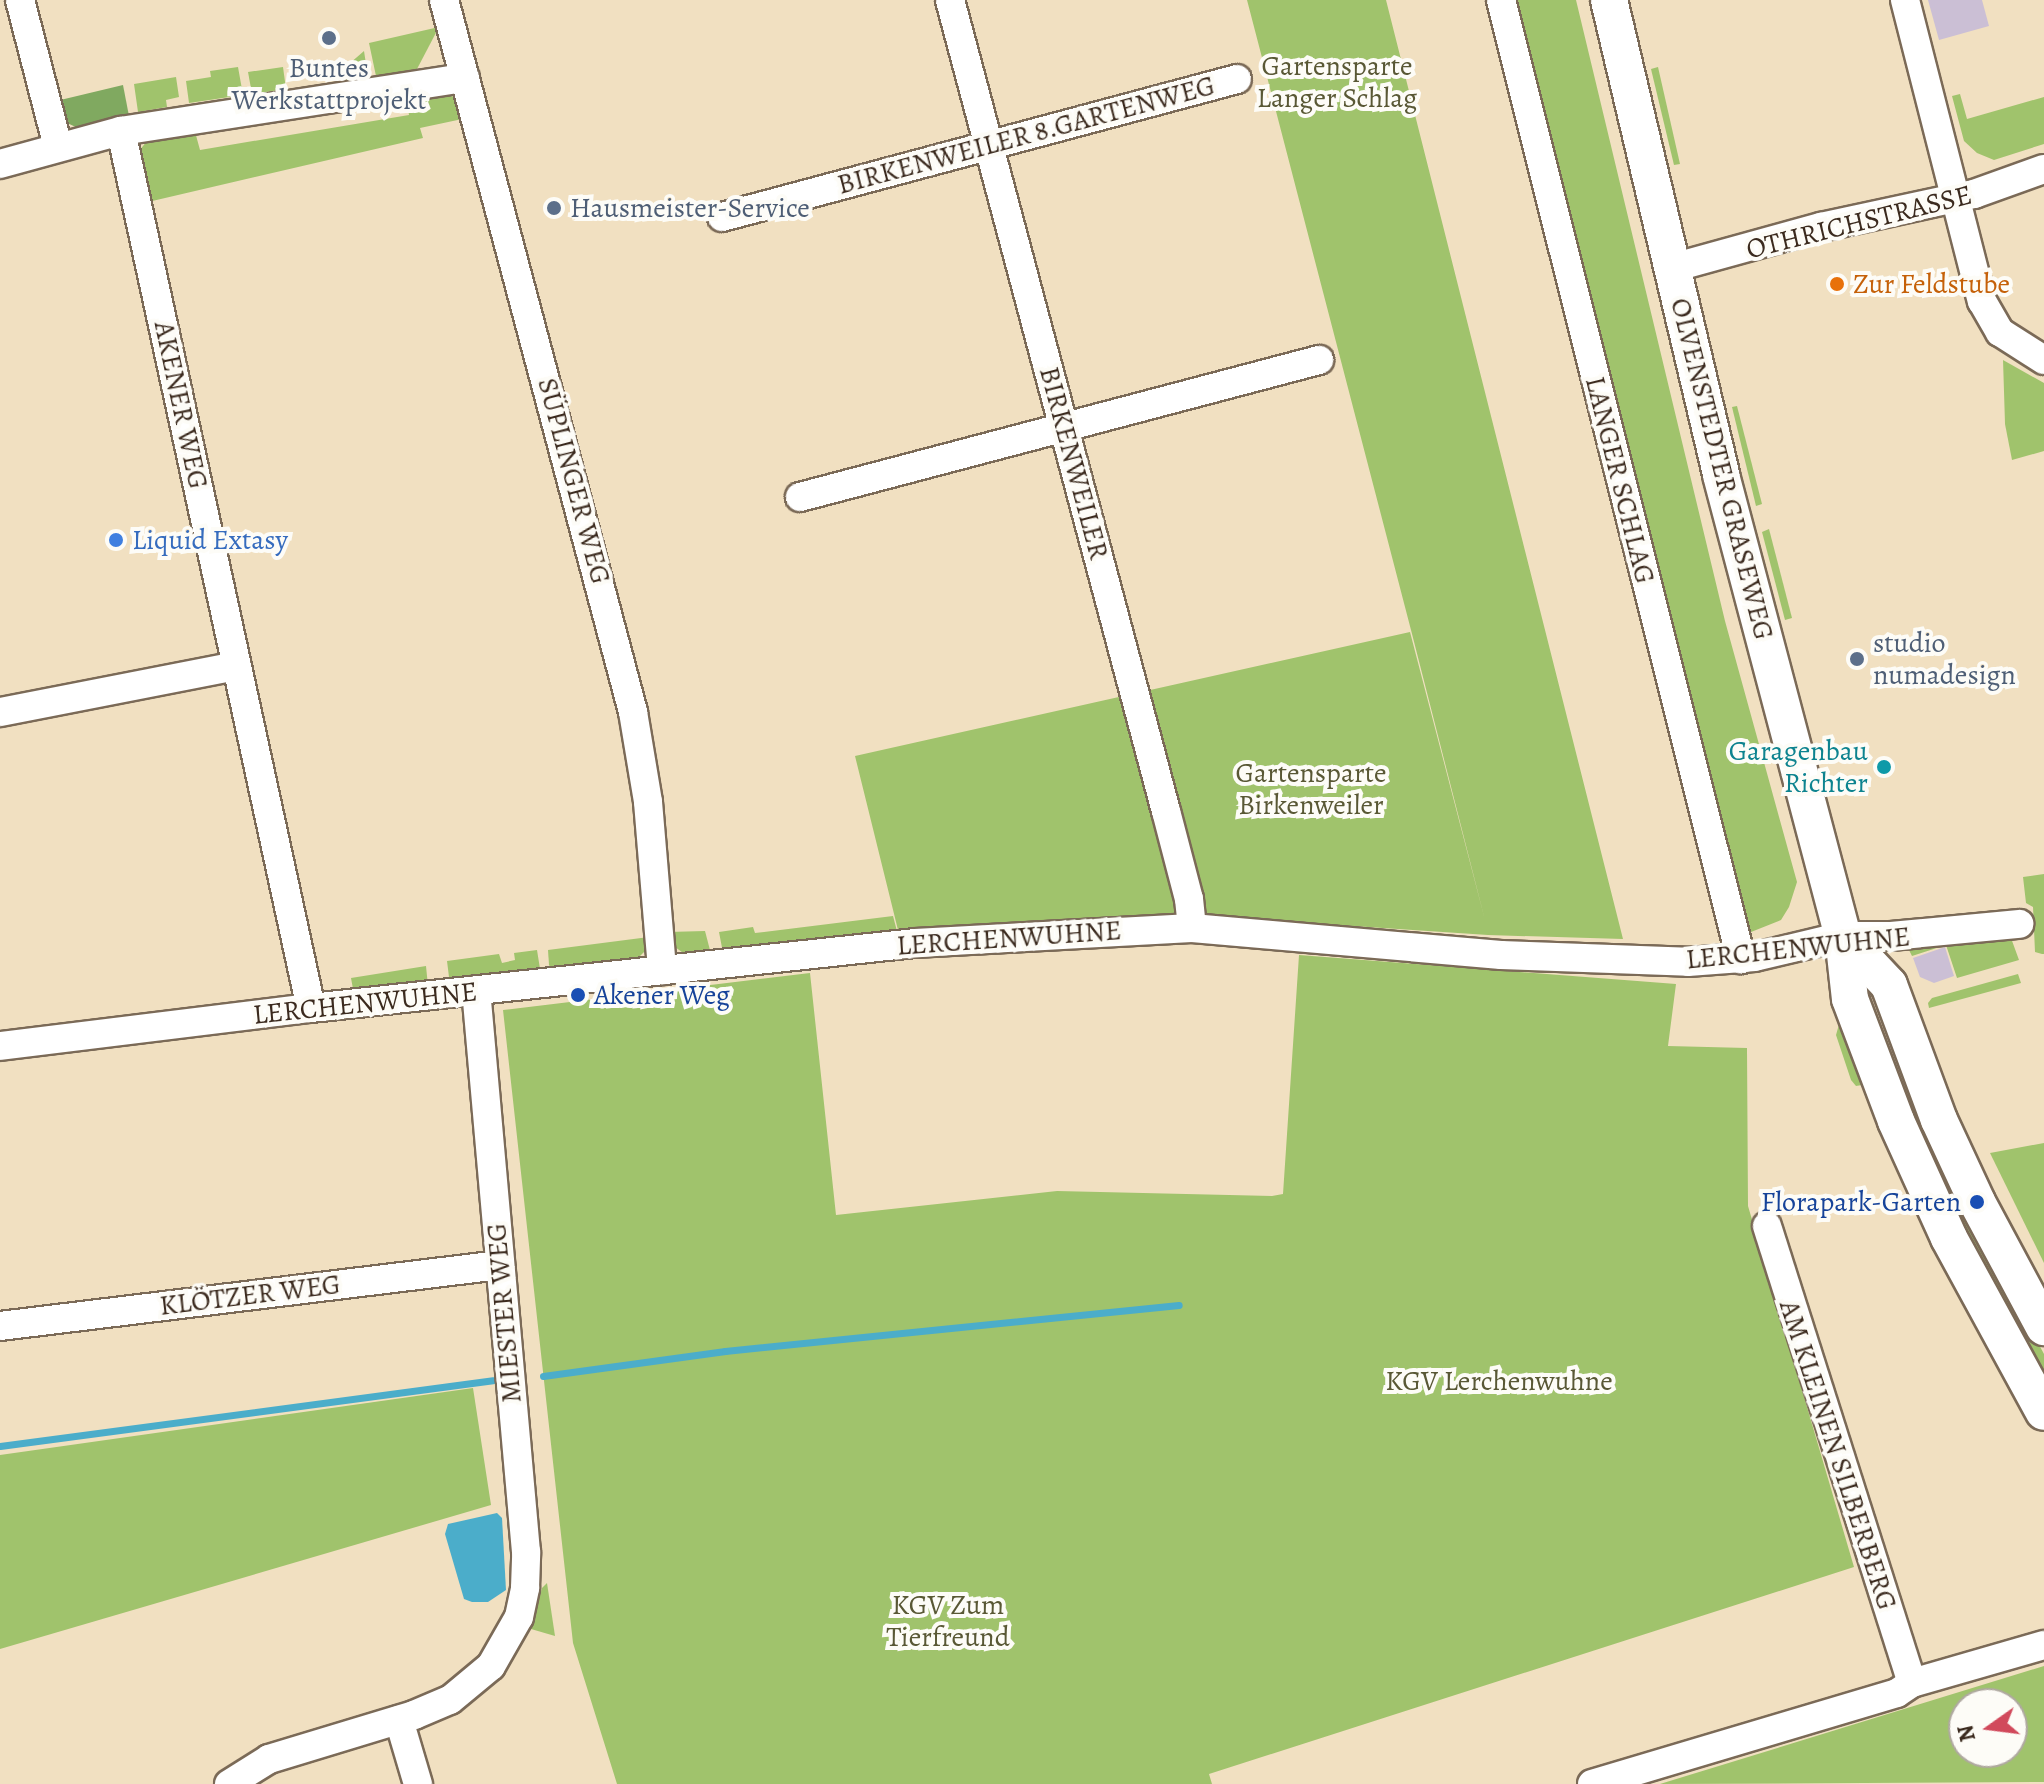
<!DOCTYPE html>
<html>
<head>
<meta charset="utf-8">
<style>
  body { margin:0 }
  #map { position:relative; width:2044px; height:1784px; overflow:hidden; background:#f1e0c1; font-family:Alegreya,serif }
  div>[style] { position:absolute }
  .industrial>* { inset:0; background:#cbbfd5 }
  .green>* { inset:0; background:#a0c36c }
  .forest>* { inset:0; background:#80a960 }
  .water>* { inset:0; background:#4badca }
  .stream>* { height:7px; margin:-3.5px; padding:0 3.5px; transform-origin:3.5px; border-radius:3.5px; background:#4badca }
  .roads { filter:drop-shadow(2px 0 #7b6a57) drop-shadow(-2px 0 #7b6a57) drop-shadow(0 2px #7b6a57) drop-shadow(0 -2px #7b6a57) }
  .minor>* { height:28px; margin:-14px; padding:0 14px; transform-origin:14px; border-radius:14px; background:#fff }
  .major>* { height:36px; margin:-18px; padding:0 18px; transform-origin:18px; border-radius:18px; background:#fff }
  .dots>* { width:22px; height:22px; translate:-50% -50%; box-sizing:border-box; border:4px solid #fdfcf7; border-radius:50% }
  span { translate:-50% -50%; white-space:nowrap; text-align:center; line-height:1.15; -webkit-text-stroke:8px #fdfcf7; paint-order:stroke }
  .park-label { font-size:28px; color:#595835 }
  .service-label { font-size:28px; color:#4e5e75 }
  .left { translate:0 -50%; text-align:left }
  .street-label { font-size:28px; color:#3b2a1e }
  .food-label { font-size:28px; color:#c56008 }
  .shop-label { font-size:28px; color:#366cbe }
  .culture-label { font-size:28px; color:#0d838f }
  .right { translate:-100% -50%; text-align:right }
  .transit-label { font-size:28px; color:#164399 }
  .north { position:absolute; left:1948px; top:1688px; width:80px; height:80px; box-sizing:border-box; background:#fdfcf7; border:2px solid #afa8a0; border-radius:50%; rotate:256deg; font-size:22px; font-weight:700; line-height:32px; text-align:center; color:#3b2a1e }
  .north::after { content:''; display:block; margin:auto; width:28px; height:36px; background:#d1495b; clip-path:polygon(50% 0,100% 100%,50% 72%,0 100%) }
</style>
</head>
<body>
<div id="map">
  <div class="industrial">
    <div style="clip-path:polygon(1928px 0,1982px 0,1989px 26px,1939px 40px)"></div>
    <div style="clip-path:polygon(1945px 947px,1954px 976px,1934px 983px,1920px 977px,1913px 958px)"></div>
  </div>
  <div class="green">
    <div style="clip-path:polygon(1247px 0,1386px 0,1623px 939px,1488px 935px,1219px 917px,898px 930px,855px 756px,1410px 632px,1485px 920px,1411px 630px)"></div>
    <div style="clip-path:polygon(1508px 0,1576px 0,1725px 621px,1797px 882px,1789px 907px,1781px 920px,1746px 934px)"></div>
    <div style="clip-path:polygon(439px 27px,417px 69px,376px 76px,369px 43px)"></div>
    <div style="clip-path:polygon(364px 51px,368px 77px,348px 81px,332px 70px,349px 64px)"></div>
    <div style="clip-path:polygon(238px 67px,243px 95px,189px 103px,186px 81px,211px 77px,210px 71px)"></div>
    <div style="clip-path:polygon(283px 67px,286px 89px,252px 94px,248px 72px)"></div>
    <div style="clip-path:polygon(1658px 67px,1680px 164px,1674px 165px,1651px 69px)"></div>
    <div style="clip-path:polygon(176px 77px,179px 97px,166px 100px,167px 107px,138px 112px,134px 84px)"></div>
    <div style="clip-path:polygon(438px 93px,459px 98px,467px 118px,420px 128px,423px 138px,148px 202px,139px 151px,151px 136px,194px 128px,200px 150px,409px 115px,406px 96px)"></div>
    <div style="clip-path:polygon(1960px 94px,1967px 119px,2044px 97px,2044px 144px,1994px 160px,1977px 153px,1964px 141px,1952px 96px)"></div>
    <div style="clip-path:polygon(2003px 360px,2044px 383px,2044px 451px,2012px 460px,2005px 424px)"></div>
    <div style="clip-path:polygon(1737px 406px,1762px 504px,1756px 506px,1732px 407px)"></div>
    <div style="clip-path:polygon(1769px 529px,1792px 618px,1785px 620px,1762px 532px)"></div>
    <div style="clip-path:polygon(2044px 874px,2044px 954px,2042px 954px,2035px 952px,2033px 907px,2026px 903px,2023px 877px)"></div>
    <div style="clip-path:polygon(893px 916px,898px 935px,723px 953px,719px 932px,753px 927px,755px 933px)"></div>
    <div style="clip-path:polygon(705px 931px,711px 954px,686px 955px,675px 947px,668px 932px)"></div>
    <div style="clip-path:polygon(649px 937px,647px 949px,634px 962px,554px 973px,549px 965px,548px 950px)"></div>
    <div style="clip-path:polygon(2011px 938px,2019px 960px,1957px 978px,1946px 945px,1912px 956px,1907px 946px)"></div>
    <div style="clip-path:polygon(537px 950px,541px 975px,450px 985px,447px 961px,499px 954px,502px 963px,515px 960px,514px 953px)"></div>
    <div style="clip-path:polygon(1299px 955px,1676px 984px,1668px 1046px,1747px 1048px,1748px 1206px,1854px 1567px,1209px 1774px,1212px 1784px,617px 1784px,573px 1643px,503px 1010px,810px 973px,836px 1215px,1057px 1191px,1272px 1196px,1283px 1194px)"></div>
    <div style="clip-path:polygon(426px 966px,428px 986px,403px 990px,401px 983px,353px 989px,351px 978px)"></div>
    <div style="clip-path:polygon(2018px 974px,2021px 983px,1929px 1008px,1928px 1003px,1932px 998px)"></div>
    <div style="clip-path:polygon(1840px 1021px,1868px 1084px,1856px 1086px,1851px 1080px,1836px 1035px)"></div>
    <div style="clip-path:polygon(1895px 1073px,1922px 1136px,1945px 1170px,2044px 1354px,2044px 1387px,1938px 1188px)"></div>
    <div style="clip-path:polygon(2044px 1143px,2044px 1263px,1990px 1153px)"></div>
    <div style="clip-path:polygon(473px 1388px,491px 1505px,0 1649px,0 1455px)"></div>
    <div style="clip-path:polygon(547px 1583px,555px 1636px,531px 1629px,542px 1588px)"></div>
    <div style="clip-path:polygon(evenodd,2044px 1666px,2044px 1782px,1660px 1784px,2044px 1666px,1964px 1704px,2012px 1704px,2012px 1752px,1964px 1752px,1964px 1704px)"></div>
  </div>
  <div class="forest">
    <div style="clip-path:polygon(123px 85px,129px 116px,82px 130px,63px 121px,52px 102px)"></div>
  </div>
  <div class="water">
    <div style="clip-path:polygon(497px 1513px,502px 1518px,506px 1590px,488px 1602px,472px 1602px,464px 1599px,445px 1534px,448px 1524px)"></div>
  </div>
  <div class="stream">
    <div style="left:543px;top:1376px;width:184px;rotate:-7.8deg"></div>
    <div style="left:725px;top:1351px;width:456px;rotate:-5.8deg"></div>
    <div style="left:0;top:1446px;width:497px;rotate:-7.6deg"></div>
  </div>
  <div class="roads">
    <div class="minor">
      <div style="left:20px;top:0;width:152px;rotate:75.5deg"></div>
      <div style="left:444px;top:0;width:737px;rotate:75.13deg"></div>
      <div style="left:633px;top:712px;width:91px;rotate:80.5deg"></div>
      <div style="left:648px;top:802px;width:169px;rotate:85.2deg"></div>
      <div style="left:950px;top:0;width:839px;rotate:75.09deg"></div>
      <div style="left:1166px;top:811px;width:91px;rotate:75.4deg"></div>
      <div style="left:1189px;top:899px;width:29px;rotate:84deg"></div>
      <div style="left:1501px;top:0;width:989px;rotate:75.95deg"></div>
      <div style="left:1905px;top:0;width:311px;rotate:75.7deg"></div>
      <div style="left:1982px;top:301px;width:36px;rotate:60deg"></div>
      <div style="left:2000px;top:332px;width:52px;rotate:32.5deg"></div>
      <div style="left:121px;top:131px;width:897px;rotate:77.78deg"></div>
      <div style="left:0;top:164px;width:125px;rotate:-15.3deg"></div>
      <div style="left:121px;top:131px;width:348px;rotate:-8.8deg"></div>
      <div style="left:722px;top:217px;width:533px;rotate:-15deg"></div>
      <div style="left:1672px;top:268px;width:155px;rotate:-15.4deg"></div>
      <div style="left:1821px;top:227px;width:157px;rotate:-12.2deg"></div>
      <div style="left:1974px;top:194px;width:74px;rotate:-19.7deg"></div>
      <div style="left:800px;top:497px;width:537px;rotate:-14.79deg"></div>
      <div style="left:0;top:712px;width:241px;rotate:-11deg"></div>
      <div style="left:0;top:1046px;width:313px;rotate:-7deg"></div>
      <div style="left:311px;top:1008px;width:607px;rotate:-6.14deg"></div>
      <div style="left:915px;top:943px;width:277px;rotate:-3.1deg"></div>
      <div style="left:1192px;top:928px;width:310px;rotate:5deg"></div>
      <div style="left:1501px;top:955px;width:187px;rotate:2.1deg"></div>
      <div style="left:1688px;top:962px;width:67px;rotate:-4.3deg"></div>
      <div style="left:1755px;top:957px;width:90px;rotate:-13.4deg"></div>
      <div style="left:1843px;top:936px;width:48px"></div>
      <div style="left:1891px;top:936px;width:129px;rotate:-5.4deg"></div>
      <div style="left:1767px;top:1226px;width:479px;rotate:72.4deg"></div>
      <div style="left:1912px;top:1683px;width:137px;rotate:-16.1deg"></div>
      <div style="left:0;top:1326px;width:504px;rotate:-6.96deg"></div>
      <div style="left:399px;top:1720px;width:67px;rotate:73.5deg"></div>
      <div style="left:229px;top:1784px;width:47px;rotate:-32deg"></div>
      <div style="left:269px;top:1759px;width:152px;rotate:-16.9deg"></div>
      <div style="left:414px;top:1715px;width:39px;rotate:-23deg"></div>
      <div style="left:450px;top:1700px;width:53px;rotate:-39.7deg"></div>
      <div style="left:491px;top:1666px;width:56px;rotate:-60.3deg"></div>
      <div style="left:519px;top:1617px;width:30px;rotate:-78deg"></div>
      <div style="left:525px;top:1588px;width:36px;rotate:-88deg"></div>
      <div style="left:526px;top:1552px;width:564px;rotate:-95.08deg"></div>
      <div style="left:1592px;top:1784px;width:318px;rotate:-16.6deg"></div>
      <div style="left:1897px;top:1693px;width:18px;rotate:-34deg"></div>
    </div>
    <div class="major">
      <div style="left:1609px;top:0;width:488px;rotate:76.7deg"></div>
      <div style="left:1721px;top:475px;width:477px;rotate:75.2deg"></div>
      <div style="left:1843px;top:936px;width:63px;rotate:83.7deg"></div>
      <div style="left:1850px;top:999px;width:130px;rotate:69.3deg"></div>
      <div style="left:1896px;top:1121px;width:128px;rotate:65.6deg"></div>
      <div style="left:1949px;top:1238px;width:198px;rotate:61.4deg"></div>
      <div style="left:1843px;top:936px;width:67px;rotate:46.8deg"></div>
      <div style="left:1889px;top:985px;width:144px;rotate:69.7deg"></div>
      <div style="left:1939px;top:1120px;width:90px;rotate:65.1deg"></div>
      <div style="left:1977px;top:1202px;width:142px;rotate:61.8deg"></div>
    </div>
  </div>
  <div class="dots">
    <div style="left:329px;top:38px;background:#5c6f8a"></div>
    <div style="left:554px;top:208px;background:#5c6f8a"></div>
    <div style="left:1837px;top:284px;background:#e8710a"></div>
    <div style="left:116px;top:540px;background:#3f7fe0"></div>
    <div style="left:1857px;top:659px;background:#5c6f8a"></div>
    <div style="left:1884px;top:767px;background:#0f9aa8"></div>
    <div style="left:578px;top:995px;background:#1a4fb4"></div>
    <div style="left:1977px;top:1202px;background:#1a4fb4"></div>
  </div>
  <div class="park-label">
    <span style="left:1337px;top:82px">Gartensparte<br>Langer Schlag</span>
    <span style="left:1311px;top:789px">Gartensparte<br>Birkenweiler</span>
    <span style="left:1499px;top:1381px">KGV Lerchenwuhne</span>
    <span style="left:948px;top:1621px">KGV Zum<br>Tierfreund</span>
  </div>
  <div class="service-label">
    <span style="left:329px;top:84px">Buntes<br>Werkstattprojekt</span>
    <span class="left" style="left:570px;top:208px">Hausmeister-Service</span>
    <span class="left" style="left:1873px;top:659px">studio<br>numadesign</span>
  </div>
  <div class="street-label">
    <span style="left:1026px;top:135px;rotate:-15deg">BIRKENWEILER 8.GARTENWEG</span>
    <span style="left:1859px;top:222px;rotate:-14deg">OTHRICHSTRASSE</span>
    <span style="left:181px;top:405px;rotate:78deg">AKENER WEG</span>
    <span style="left:1074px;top:463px;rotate:75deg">BIRKENWEILER</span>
    <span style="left:1722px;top:469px;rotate:76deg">OLVENSTEDTER GRASEWEG</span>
    <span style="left:1620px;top:480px;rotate:76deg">LANGER SCHLAG</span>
    <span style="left:574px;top:481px;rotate:75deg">SÜPLINGER WEG</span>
    <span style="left:1009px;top:938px;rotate:-4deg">LERCHENWUHNE</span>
    <span style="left:1798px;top:948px;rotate:-6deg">LERCHENWUHNE</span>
    <span style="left:365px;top:1003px;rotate:-6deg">LERCHENWUHNE</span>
    <span style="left:250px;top:1295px;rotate:-7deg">KLÖTZER WEG</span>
    <span style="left:504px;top:1313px;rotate:-95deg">MIESTER WEG</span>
    <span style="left:1838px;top:1455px;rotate:72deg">AM KLEINEN SILBERBERG</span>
  </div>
  <div class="food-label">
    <span class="left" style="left:1853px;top:284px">Zur Feldstube</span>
  </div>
  <div class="shop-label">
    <span class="left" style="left:132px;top:540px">Liquid Extasy</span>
  </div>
  <div class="culture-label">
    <span class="right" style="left:1868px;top:767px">Garagenbau<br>Richter</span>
  </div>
  <div class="transit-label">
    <span class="left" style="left:594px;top:995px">Akener Weg</span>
    <span class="right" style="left:1961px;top:1202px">Florapark-Garten</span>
  </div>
  <div class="north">N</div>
</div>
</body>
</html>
